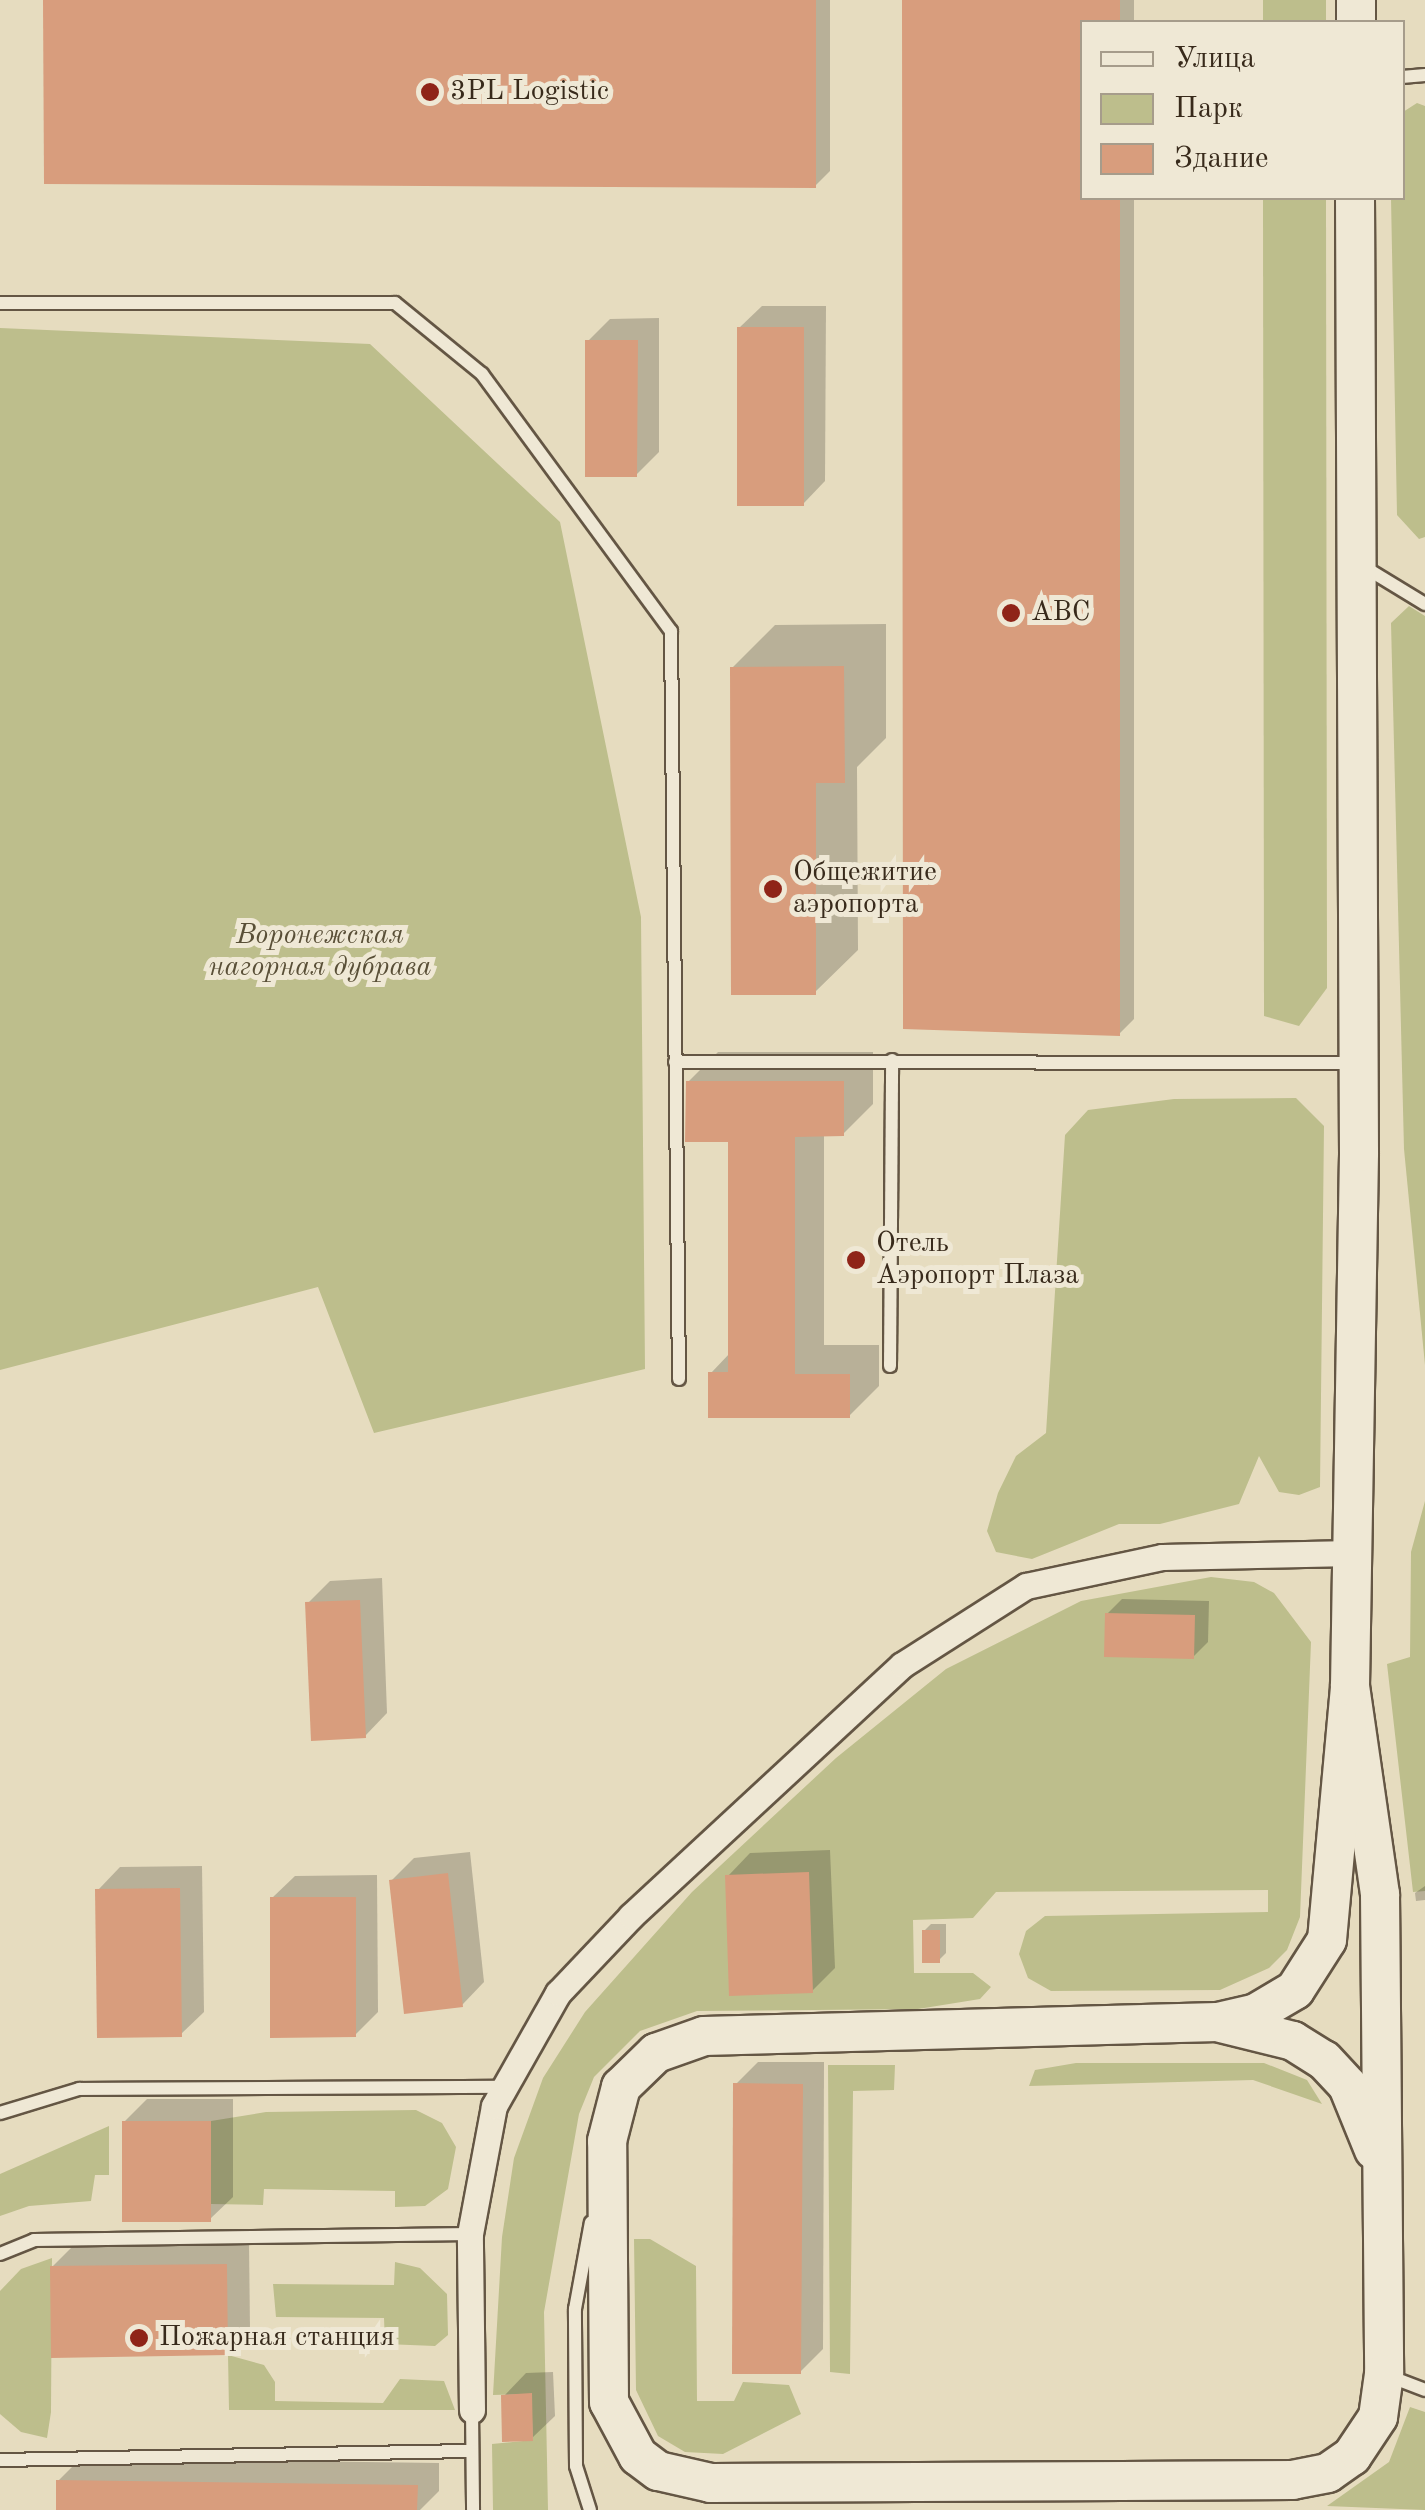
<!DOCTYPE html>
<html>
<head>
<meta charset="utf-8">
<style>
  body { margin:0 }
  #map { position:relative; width:1425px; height:2510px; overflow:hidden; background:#e6dcbf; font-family:"Old Standard TT",serif }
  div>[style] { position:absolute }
  .green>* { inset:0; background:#bdbe8c }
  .shadow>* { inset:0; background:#0003 }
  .building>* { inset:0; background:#d89d7d }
  .roads { filter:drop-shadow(2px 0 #645644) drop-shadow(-2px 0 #645644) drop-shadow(0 2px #645644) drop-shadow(0 -2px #645644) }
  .lane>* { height:12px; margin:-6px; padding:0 6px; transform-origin:6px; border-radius:6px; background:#efe8d5 }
  .street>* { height:25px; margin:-12.5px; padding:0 12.5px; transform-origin:12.5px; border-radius:12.5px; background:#efe8d5 }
  .secondary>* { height:38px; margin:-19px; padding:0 19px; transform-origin:19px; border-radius:19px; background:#efe8d5 }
  .dots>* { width:28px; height:28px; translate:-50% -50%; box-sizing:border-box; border:5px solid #efe8d5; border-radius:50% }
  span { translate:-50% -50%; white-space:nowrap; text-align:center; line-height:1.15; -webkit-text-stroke:10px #efe8d5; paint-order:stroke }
  .poi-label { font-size:28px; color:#382a1b }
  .left { translate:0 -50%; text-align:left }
  .park-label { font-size:28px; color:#594f37; font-style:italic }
  .legend { position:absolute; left:1080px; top:20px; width:325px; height:180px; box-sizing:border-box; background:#efe8d5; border:2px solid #a69c8b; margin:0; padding:12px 18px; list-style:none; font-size:30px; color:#382a1b }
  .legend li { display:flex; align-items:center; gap:20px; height:50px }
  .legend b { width:50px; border:2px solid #a69c8b }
</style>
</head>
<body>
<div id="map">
  <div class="green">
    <div style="clip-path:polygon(1263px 0,1326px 0,1326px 22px,1263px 22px)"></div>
    <div style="clip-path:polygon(1417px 103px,1425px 106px,1425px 537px,1419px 539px,1397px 515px,1391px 198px,1402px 198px,1403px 112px)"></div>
    <div style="clip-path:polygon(1263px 198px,1326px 198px,1327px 988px,1299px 1026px,1264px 1016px)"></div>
    <div style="clip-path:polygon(0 328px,370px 344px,560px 522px,641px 917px,645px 1369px,374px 1433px,318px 1287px,0 1370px)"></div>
    <div style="clip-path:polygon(1409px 606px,1425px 616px,1425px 1365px,1404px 1149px,1391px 623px)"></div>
    <div style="clip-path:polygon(1296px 1098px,1324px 1126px,1320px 1487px,1299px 1495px,1279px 1492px,1259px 1456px,1239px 1504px,1160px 1524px,1119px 1524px,1032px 1559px,996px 1552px,987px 1531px,998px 1493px,1016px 1456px,1046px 1433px,1065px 1135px,1088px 1110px,1174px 1099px)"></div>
    <div style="clip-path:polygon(1425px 1501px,1425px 1891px,1413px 1892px,1387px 1664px,1410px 1657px,1411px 1552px)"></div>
    <div style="clip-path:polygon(1211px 1577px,1254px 1582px,1274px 1593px,1311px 1642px,1300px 1917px,1287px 1950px,1269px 1968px,1220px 1990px,1051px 1991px,1028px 1978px,1019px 1954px,1026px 1931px,1045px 1916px,1268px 1912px,1268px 1890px,996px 1892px,973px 1918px,913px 1920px,914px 1973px,973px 1973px,991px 1987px,980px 1999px,918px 2009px,697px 2011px,640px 2031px,594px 2077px,579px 2114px,544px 2312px,548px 2510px,493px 2510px,492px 2444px,533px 2440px,531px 2394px,493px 2395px,502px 2237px,514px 2158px,543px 2078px,585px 2012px,692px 1892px,836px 1758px,946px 1669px,1081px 1601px)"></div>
    <div style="clip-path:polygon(1076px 2063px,1264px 2063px,1307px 2080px,1322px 2104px,1253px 2080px,1029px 2086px,1035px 2070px)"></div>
    <div style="clip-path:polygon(828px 2065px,895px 2065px,894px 2090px,853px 2091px,850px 2374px,830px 2372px)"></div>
    <div style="clip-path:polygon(416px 2110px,442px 2123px,456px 2147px,448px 2189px,425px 2206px,395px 2207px,395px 2191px,264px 2189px,263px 2205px,211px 2204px,211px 2121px,266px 2112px)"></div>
    <div style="clip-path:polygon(109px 2126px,109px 2175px,95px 2175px,91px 2201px,29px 2206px,0 2216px,0 2174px)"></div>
    <div style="clip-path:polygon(634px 2239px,650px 2239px,696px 2266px,697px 2401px,734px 2401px,743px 2382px,789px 2385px,801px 2414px,723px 2454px,685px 2452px,658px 2436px,636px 2390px)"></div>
    <div style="clip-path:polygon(52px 2258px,51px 2412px,47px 2438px,21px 2432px,0 2414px,0 2291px,21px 2269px)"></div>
    <div style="clip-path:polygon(395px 2262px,420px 2268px,447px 2294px,448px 2335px,435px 2346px,385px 2344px,384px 2318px,276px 2317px,273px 2284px,394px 2285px)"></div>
    <div style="clip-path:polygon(228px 2355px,264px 2365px,275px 2382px,275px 2401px,383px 2403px,400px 2379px,444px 2381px,455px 2410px,229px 2410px)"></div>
    <div style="clip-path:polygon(1410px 2407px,1425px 2412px,1425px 2510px,1327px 2506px,1389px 2462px)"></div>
  </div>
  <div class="shadow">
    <div style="clip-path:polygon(45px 0,830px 0,830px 171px,815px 186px)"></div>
    <div style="clip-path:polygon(904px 0,1134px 0,1134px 22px,1082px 22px,1082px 198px,1134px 198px,1134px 1019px,1119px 1034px)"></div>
    <div style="clip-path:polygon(762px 306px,826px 306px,825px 481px,803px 504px,739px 328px)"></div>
    <div style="clip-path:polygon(659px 318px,659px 452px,636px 475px,588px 341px,610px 319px)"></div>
    <div style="clip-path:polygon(886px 624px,886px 738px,857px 767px,858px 950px,815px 992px,732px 668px,775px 625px)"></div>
    <div style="clip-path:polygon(718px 1052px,873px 1052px,873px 1104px,843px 1134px,824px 1134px,824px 1345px,879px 1345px,879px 1386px,849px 1416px,711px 1373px,730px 1353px,730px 1140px,688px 1082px)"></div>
    <div style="clip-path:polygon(382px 1578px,387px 1713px,365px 1736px,308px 1603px,330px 1581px)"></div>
    <div style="clip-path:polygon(1122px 1599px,1209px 1601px,1208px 1642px,1193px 1657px,1107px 1614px)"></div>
    <div style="clip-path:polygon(830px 1850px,835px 1968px,812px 1991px,728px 1876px,750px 1853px)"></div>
    <div style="clip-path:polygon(470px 1852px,484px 1982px,462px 2005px,391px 1881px,414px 1858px)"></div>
    <div style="clip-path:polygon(202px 1866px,204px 2012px,181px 2034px,98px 1890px,120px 1867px)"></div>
    <div style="clip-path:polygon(377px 1875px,378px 2012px,355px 2035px,272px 1898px,295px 1876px)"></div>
    <div style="clip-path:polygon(1425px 1886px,1425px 1900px,1416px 1901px,1415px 1893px)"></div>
    <div style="clip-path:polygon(931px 1924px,946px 1924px,946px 1953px,939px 1960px,924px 1931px)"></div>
    <div style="clip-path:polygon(758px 2062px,824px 2062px,823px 2349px,800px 2372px,735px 2085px)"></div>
    <div style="clip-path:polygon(147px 2099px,233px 2099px,233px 2197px,210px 2219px,124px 2122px)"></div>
    <div style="clip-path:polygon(249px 2242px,250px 2330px,227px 2352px,52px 2267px,75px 2244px)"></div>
    <div style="clip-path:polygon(553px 2372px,555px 2416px,532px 2438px,504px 2396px,526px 2373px)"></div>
    <div style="clip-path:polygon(81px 2458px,439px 2463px,439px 2491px,420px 2510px,179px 2510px,58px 2481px)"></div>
  </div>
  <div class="building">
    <div style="clip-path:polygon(43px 0,816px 0,816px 188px,44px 184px)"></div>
    <div style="clip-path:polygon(902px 0,1120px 0,1120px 22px,1082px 22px,1082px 198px,1120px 198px,1120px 1036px,903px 1029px)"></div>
    <div style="clip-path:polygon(737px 327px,804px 327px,804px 506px,737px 506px)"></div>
    <div style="clip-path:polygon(585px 340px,638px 340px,637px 477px,585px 477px)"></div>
    <div style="clip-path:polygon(844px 666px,845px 783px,816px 783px,816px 995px,731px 995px,730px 667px)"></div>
    <div style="clip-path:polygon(686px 1081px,844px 1081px,844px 1136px,795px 1137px,795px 1374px,850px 1374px,850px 1418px,708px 1418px,708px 1372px,728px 1372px,728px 1142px,685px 1142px)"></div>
    <div style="clip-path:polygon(360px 1600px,366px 1738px,311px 1741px,305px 1602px)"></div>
    <div style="clip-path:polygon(1105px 1613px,1195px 1615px,1194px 1659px,1104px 1657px)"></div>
    <div style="clip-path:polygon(809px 1872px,813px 1993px,729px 1996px,725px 1875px)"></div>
    <div style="clip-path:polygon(448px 1873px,463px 2007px,404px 2014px,389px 1880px)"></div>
    <div style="clip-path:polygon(180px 1888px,182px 2037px,97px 2038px,95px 1889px)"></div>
    <div style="clip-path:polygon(270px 1897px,356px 1897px,356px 2037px,270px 2038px)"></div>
    <div style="clip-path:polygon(922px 1930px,940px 1930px,940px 1963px,922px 1963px)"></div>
    <div style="clip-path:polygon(733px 2083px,803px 2084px,801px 2374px,732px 2374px)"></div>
    <div style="clip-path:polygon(122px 2121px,211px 2121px,211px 2222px,122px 2222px)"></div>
    <div style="clip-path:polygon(227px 2264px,228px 2355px,51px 2358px,50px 2266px)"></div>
    <div style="clip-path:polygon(532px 2393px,533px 2441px,502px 2442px,501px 2395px)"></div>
    <div style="clip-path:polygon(56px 2480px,418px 2485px,417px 2510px,56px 2510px)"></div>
  </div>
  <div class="roads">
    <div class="lane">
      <div style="left:1402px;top:77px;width:23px;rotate:-5deg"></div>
      <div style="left:0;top:303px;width:395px"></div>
      <div style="left:395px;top:303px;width:112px;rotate:39.2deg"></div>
      <div style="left:482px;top:374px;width:319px;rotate:53.7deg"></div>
      <div style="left:671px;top:631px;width:748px;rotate:89.39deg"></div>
      <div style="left:1361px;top:565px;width:75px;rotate:31.4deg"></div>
      <div style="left:675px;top:1062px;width:680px;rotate:0.08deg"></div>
      <div style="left:890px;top:1366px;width:306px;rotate:-89.6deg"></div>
      <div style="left:0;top:2113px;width:83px;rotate:-16.9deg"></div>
      <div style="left:79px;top:2089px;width:424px;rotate:-0.3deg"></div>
      <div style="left:0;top:2254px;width:37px;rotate:-22deg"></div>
      <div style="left:34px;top:2240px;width:436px;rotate:-0.8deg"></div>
      <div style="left:1386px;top:2375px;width:42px;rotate:21deg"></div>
      <div style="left:472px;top:2410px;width:100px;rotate:89.4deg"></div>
      <div style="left:0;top:2460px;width:472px;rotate:-1.1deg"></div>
      <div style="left:590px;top:2510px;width:46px;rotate:-107.7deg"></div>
      <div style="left:576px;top:2466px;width:157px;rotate:-90.4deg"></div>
      <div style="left:575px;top:2309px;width:88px;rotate:-79.6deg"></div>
    </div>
    <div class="street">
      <div style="left:472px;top:2410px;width:176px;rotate:-90.7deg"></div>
      <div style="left:470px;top:2234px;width:130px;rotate:-79.4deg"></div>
      <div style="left:494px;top:2106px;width:130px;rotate:-60.5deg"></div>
      <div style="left:558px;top:1993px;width:106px;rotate:-46.5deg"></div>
      <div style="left:631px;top:1916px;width:369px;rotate:-42.8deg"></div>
      <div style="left:902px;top:1665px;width:147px;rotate:-32.5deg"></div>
      <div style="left:1026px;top:1586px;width:139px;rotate:-12deg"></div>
      <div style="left:1162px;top:1557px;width:190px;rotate:-1.2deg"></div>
    </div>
    <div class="secondary">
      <div style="left:1356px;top:22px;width:22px;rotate:-90deg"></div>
      <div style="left:1350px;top:1686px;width:210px;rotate:81.8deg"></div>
      <div style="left:1380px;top:1894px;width:480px;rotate:89.5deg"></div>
      <div style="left:1384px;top:2374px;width:43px;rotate:97.9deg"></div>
      <div style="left:1378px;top:2417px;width:47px;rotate:123.7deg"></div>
      <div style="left:1352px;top:2456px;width:29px;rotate:145deg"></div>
      <div style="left:1328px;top:2473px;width:36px;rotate:169deg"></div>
      <div style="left:1293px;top:2480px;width:582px;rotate:179.7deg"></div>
      <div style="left:711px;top:2483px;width:54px;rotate:-167.2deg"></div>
      <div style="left:658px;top:2471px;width:25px;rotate:-143deg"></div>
      <div style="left:638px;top:2456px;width:61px;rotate:-118.2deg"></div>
      <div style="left:609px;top:2402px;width:261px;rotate:-90.4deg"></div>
      <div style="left:607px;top:2141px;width:56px;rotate:-75.5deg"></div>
      <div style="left:621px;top:2087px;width:49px;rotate:-44.2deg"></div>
      <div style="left:656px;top:2053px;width:51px;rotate:-19.5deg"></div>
      <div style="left:704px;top:2036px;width:514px;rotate:-1.56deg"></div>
      <div style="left:1218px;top:2022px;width:39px;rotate:-13deg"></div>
      <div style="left:1256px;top:2013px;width:45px;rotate:-30.5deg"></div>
      <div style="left:1295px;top:1990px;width:59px;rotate:-57.4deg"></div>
      <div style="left:1327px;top:1940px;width:255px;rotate:-84.8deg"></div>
      <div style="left:1350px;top:1686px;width:534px;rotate:-89.03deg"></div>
      <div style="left:1359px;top:1152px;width:954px;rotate:-90.24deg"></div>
      <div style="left:1221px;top:2023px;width:74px;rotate:14deg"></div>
      <div style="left:1293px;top:2041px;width:36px;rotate:32deg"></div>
      <div style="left:1324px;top:2060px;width:35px;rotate:47deg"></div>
      <div style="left:1348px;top:2086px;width:69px;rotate:67.9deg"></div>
    </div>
  </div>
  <div class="dots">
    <div style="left:430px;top:92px;background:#8f2418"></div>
    <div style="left:1011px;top:613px;background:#8f2418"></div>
    <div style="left:773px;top:889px;background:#8f2418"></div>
    <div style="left:856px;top:1260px;background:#8f2418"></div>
    <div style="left:139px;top:2338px;background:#8f2418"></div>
  </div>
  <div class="poi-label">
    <span class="left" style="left:450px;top:92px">3PL Logistic</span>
    <span class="left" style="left:1031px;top:613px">ABC</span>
    <span class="left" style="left:793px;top:889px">Общежитие<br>аэропорта</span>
    <span class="left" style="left:876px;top:1260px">Отель<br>Аэропорт Плаза</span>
    <span class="left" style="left:159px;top:2338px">Пожарная станция</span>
  </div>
  <div class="park-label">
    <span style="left:320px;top:952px">Воронежская<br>нагорная дубрава</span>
  </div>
  <ul class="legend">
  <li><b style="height:12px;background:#efe8d5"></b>Улица</li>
  <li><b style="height:28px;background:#bdbe8c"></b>Парк</li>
  <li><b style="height:28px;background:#d89d7d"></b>Здание</li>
  </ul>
</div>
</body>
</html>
